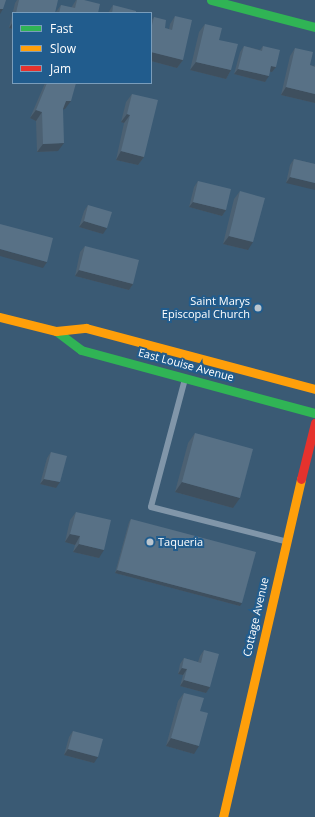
<!DOCTYPE html>
<html>
<head>
<meta charset="utf-8">
<style>
  body { margin:0 }
  #map { position:relative; width:315px; height:817px; overflow:hidden; background:#3a5a74; font-family:"Open Sans",sans-serif }
  div>[style] { position:absolute }
  .lane>* { height:6px; margin:-3px; padding:0 3px; transform-origin:3px; border-radius:3px; background:#8196a9 }
  .fast>* { height:9px; margin:-4.5px; padding:0 4.5px; transform-origin:4.5px; border-radius:4.5px; background:#30b455 }
  .slow>* { height:9px; margin:-4.5px; padding:0 4.5px; transform-origin:4.5px; border-radius:4.5px; background:#ff9f0a }
  .jam>* { height:9px; margin:-4.5px; padding:0 4.5px; transform-origin:4.5px; border-radius:4.5px; background:#e5322d }
  .wall>* { inset:0; background:#4c6173 }
  .shaded-wall>* { inset:0; background:#3e4f5e }
  .building>* { inset:0; background:#587186 }
  .dots>* { width:11px; height:11px; translate:-50% -50%; box-sizing:border-box; border:2px solid #215c8d; border-radius:50% }
  span { translate:-50% -50%; white-space:nowrap; text-align:center; line-height:1.15; -webkit-text-stroke:4px #215c8d; paint-order:stroke }
  .poi-label { font-size:11px; color:#fff }
  .right { translate:-100% -50%; text-align:right }
  .left { translate:0 -50%; text-align:left }
  .street-label { font-size:11px; color:#fff }
  .legend { position:absolute; left:12px; top:12px; width:140px; height:72px; box-sizing:border-box; background:#215c8d; border:1px solid #7a9dbb; margin:0; padding:5px 7px; list-style:none; font-size:12px; color:#fff }
  .legend li { display:flex; align-items:center; gap:8px; height:20px }
  .legend b { width:20px; border:1px solid #7a9dbb }
</style>
</head>
<body>
<div id="map">
  <div class="lane">
    <div style="left:185px;top:379px;width:132px;rotate:104.9deg"></div>
    <div style="left:151px;top:507px;width:137px;rotate:14.3deg"></div>
  </div>
  <div class="fast">
    <div style="left:211px;top:0;width:107px;rotate:14.6deg"></div>
    <div style="left:56px;top:331px;width:31px;rotate:37deg"></div>
    <div style="left:81px;top:350px;width:242px;rotate:15.1deg"></div>
  </div>
  <div class="slow">
    <div style="left:0;top:317px;width:58px;rotate:14deg"></div>
    <div style="left:56px;top:331px;width:30px;rotate:-6deg"></div>
    <div style="left:86px;top:328px;width:237px;rotate:14.9deg"></div>
    <div style="left:223px;top:817px;width:347px;rotate:-77deg"></div>
  </div>
  <div class="jam">
    <div style="left:301px;top:479px;width:58px;rotate:-76deg"></div>
  </div>
  <div class="wall">
    <div style="clip-path:polygon(17px 0,19px 0,55px 13px,13px 13px,13px 29px,9px 28px,15px 3px)"></div>
    <div style="clip-path:polygon(76px 0,84px 0,98px 13px,55px 13px,61px 5px,71px 8px)"></div>
    <div style="clip-path:polygon(113px 5px,112px 13px,108px 13px)"></div>
    <div style="clip-path:polygon(175px 16px,183px 60px,177px 68px,151px 61px,151px 21px,154px 17px,165px 28px,169px 29px,170px 24px)"></div>
    <div style="clip-path:polygon(205px 24px,219px 40px,231px 70px,226px 79px,190px 70px,199px 32px)"></div>
    <div style="clip-path:polygon(244px 46px,260px 50px,263px 46px,276px 67px,272px 72px,270px 72px,265px 82px,234px 74px,240px 52px)"></div>
    <div style="clip-path:polygon(295px 48px,310px 65px,314px 66px,315px 65px,315px 103px,281px 95px,290px 56px)"></div>
    <div style="clip-path:polygon(45px 83px,76px 83px,65px 109px,63px 109px,58px 151px,37px 152px,36px 121px,30px 118px)"></div>
    <div style="clip-path:polygon(132px 94px,144px 157px,138px 165px,116px 160px,124px 123px,121px 122px,126px 102px)"></div>
    <div style="clip-path:polygon(294px 159px,315px 164px,286px 183px,290px 165px)"></div>
    <div style="clip-path:polygon(198px 181px,226px 210px,222px 216px,189px 207px,194px 187px)"></div>
    <div style="clip-path:polygon(240px 191px,248px 250px,223px 244px,234px 199px)"></div>
    <div style="clip-path:polygon(88px 205px,103px 234px,79px 227px,84px 211px)"></div>
    <div style="clip-path:polygon(85px 246px,133px 284px,129px 290px,75px 276px,80px 252px)"></div>
    <div style="clip-path:polygon(195px 433px,233px 508px,175px 492px,188px 443px)"></div>
    <div style="clip-path:polygon(51px 452px,56px 488px,40px 484px,47px 458px)"></div>
    <div style="clip-path:polygon(76px 512px,99px 558px,73px 552px,75px 545px,65px 542px,70px 520px)"></div>
    <div style="clip-path:polygon(131px 519px,240px 606px,115px 573px,129px 522px)"></div>
    <div style="clip-path:polygon(204px 650px,210px 687px,206px 693px,180px 686px,183px 675px,178px 674px,180px 664px,184px 658px,198px 662px,200px 656px)"></div>
    <div style="clip-path:polygon(184px 693px,200px 711px,194px 754px,166px 746px,178px 701px)"></div>
    <div style="clip-path:polygon(73px 731px,94px 763px,64px 755px,69px 737px)"></div>
  </div>
  <div class="shaded-wall">
    <div style="clip-path:polygon(0 9px,3px 9px,0 14px)"></div>
    <div style="clip-path:polygon(13px 22px,13px 29px,9px 28px)"></div>
    <div style="clip-path:polygon(151px 52px,183px 60px,177px 68px,151px 61px)"></div>
    <div style="clip-path:polygon(196px 62px,231px 70px,226px 79px,190px 70px)"></div>
    <div style="clip-path:polygon(271px 66px,276px 67px,272px 72px,267px 71px)"></div>
    <div style="clip-path:polygon(238px 69px,269px 76px,265px 82px,234px 74px)"></div>
    <div style="clip-path:polygon(286px 87px,315px 94px,315px 103px,281px 95px)"></div>
    <div style="clip-path:polygon(66px 101px,71px 101px,65px 109px,60px 110px)"></div>
    <div style="clip-path:polygon(36px 110px,42px 112px,36px 121px,30px 118px)"></div>
    <div style="clip-path:polygon(127px 114px,130px 115px,124px 123px,121px 122px)"></div>
    <div style="clip-path:polygon(64px 143px,58px 151px,37px 152px,43px 144px)"></div>
    <div style="clip-path:polygon(121px 151px,144px 157px,138px 165px,116px 160px)"></div>
    <div style="clip-path:polygon(290px 177px,315px 183px,315px 190px,286px 183px)"></div>
    <div style="clip-path:polygon(193px 202px,226px 210px,222px 216px,189px 207px)"></div>
    <div style="clip-path:polygon(84px 221px,107px 228px,103px 234px,79px 227px)"></div>
    <div style="clip-path:polygon(229px 236px,253px 242px,248px 250px,223px 244px)"></div>
    <div style="clip-path:polygon(0 249px,47px 262px,43px 268px,0 256px)"></div>
    <div style="clip-path:polygon(79px 270px,133px 284px,129px 290px,75px 276px)"></div>
    <div style="clip-path:polygon(44px 479px,60px 482px,56px 488px,40px 484px)"></div>
    <div style="clip-path:polygon(182px 482px,240px 498px,233px 508px,175px 492px)"></div>
    <div style="clip-path:polygon(70px 534px,80px 536px,75px 545px,65px 542px)"></div>
    <div style="clip-path:polygon(79px 544px,104px 550px,99px 558px,73px 552px)"></div>
    <div style="clip-path:polygon(117px 570px,242px 603px,240px 606px,115px 573px)"></div>
    <div style="clip-path:polygon(182px 668px,187px 669px,183px 675px,178px 674px)"></div>
    <div style="clip-path:polygon(184px 680px,210px 687px,206px 693px,180px 686px)"></div>
    <div style="clip-path:polygon(171px 738px,199px 746px,194px 754px,166px 746px)"></div>
    <div style="clip-path:polygon(68px 749px,98px 757px,94px 763px,64px 755px)"></div>
  </div>
  <div class="building">
    <div style="clip-path:polygon(0 0,6px 0,3px 9px,0 9px)"></div>
    <div style="clip-path:polygon(19px 0,58px 0,55px 13px,16px 13px)"></div>
    <div style="clip-path:polygon(77px 0,84px 0,100px 4px,98px 13px,59px 13px,61px 5px,75px 8px)"></div>
    <div style="clip-path:polygon(113px 5px,136px 11px,136px 13px,112px 13px)"></div>
    <div style="clip-path:polygon(175px 16px,192px 20px,183px 60px,151px 52px,151px 29px,154px 17px,166px 20px,165px 28px,172px 30px)"></div>
    <div style="clip-path:polygon(205px 24px,222px 28px,219px 40px,238px 44px,231px 70px,196px 62px)"></div>
    <div style="clip-path:polygon(244px 46px,262px 51px,263px 46px,280px 50px,276px 67px,271px 66px,269px 76px,238px 69px)"></div>
    <div style="clip-path:polygon(295px 48px,313px 52px,310px 65px,315px 67px,315px 94px,286px 87px)"></div>
    <div style="clip-path:polygon(47px 83px,76px 83px,71px 101px,66px 101px,63px 109px,64px 143px,43px 144px,42px 112px,36px 110px)"></div>
    <div style="clip-path:polygon(132px 94px,158px 100px,144px 157px,121px 151px,130px 115px,127px 114px)"></div>
    <div style="clip-path:polygon(294px 159px,315px 164px,315px 183px,290px 177px)"></div>
    <div style="clip-path:polygon(198px 181px,231px 189px,226px 210px,193px 202px)"></div>
    <div style="clip-path:polygon(240px 191px,265px 198px,253px 242px,229px 236px)"></div>
    <div style="clip-path:polygon(88px 205px,112px 212px,107px 228px,84px 221px)"></div>
    <div style="clip-path:polygon(0 224px,53px 238px,47px 262px,0 249px)"></div>
    <div style="clip-path:polygon(85px 246px,139px 260px,133px 284px,79px 270px)"></div>
    <div style="clip-path:polygon(195px 433px,253px 449px,240px 498px,182px 482px)"></div>
    <div style="clip-path:polygon(51px 452px,67px 456px,60px 482px,44px 479px)"></div>
    <div style="clip-path:polygon(76px 512px,111px 520px,104px 550px,79px 544px,80px 536px,70px 534px)"></div>
    <div style="clip-path:polygon(131px 519px,256px 552px,242px 603px,117px 570px)"></div>
    <div style="clip-path:polygon(204px 650px,219px 654px,210px 687px,184px 680px,187px 669px,182px 668px,184px 658px,201px 663px)"></div>
    <div style="clip-path:polygon(184px 693px,204px 698px,200px 711px,208px 713px,199px 746px,171px 738px)"></div>
    <div style="clip-path:polygon(73px 731px,103px 739px,98px 757px,68px 749px)"></div>
  </div>
  <div class="dots">
    <div style="left:258px;top:308px;background:#bac5ce"></div>
    <div style="left:150px;top:542px;background:#bac5ce"></div>
  </div>
  <div class="poi-label">
    <span class="right" style="left:250px;top:308px">Saint Marys<br>Episcopal Church</span>
    <span class="left" style="left:158px;top:542px">Taqueria</span>
  </div>
  <div class="street-label">
    <span style="left:186px;top:365px;rotate:15deg">East Louise Avenue</span>
    <span style="left:256px;top:617px;rotate:-77deg">Cottage Avenue</span>
  </div>
  <ul class="legend">
  <li><b style="height:5px;background:#30b455"></b>Fast</li>
  <li><b style="height:5px;background:#ff9f0a"></b>Slow</li>
  <li><b style="height:5px;background:#e5322d"></b>Jam</li>
  </ul>
</div>
</body>
</html>
